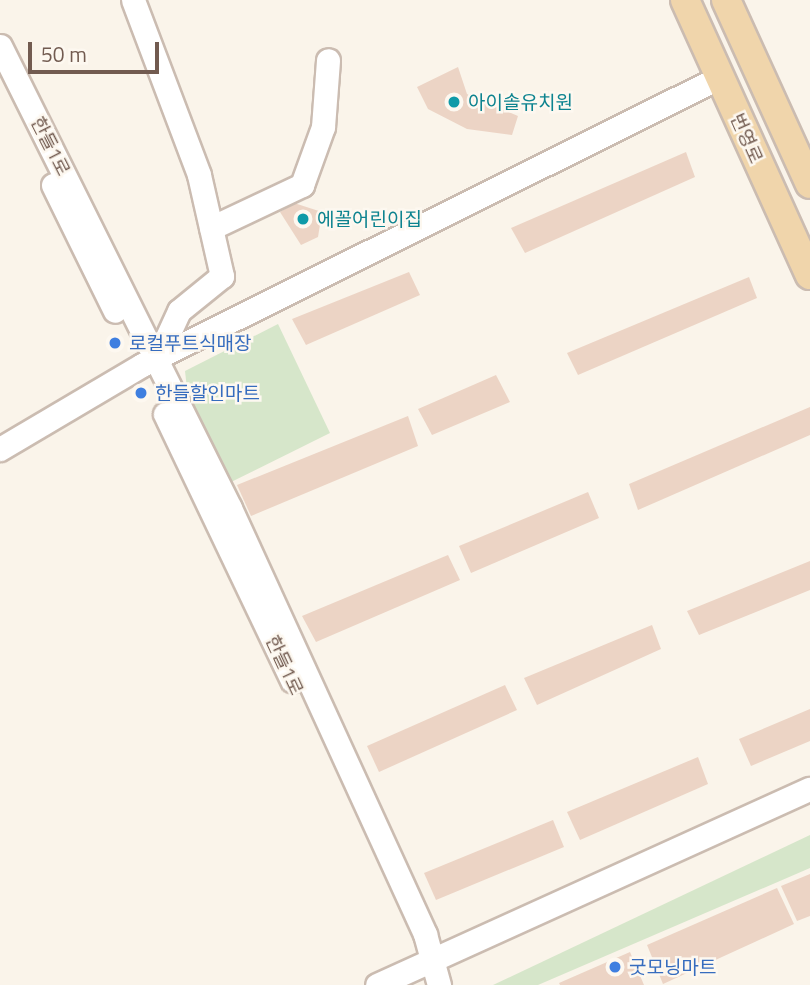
<!DOCTYPE html>
<html>
<head>
<meta charset="utf-8">
<style>
  body { margin:0 }
  #map { position:relative; width:810px; height:985px; overflow:hidden; background:#faf4ea; font-family:"Titillium Web","Noto Sans KR",sans-serif }
  div>[style] { position:absolute }
  .green>* { inset:0; background:#d6e6ca }
  .building>* { inset:0; background:#ecd4c5 }
  .roads { filter:drop-shadow(2px 0 #cbbcb1) drop-shadow(-2px 0 #cbbcb1) drop-shadow(0 2px #cbbcb1) drop-shadow(0 -2px #cbbcb1) }
  .minor>* { height:23px; margin:-11.5px; padding:0 11.5px; transform-origin:11.5px; border-radius:11.5px; background:#fff }
  .major>* { height:28px; margin:-14px; padding:0 14px; transform-origin:14px; border-radius:14px; background:#f0d5ab }
  .dots>* { width:19px; height:19px; translate:-50% -50%; box-sizing:border-box; border:4px solid #fdf8f0; border-radius:50% }
  span { translate:-50% -50%; white-space:nowrap; text-align:center; line-height:1.15; -webkit-text-stroke:5px #fdf8f0; paint-order:stroke }
  .culture-label { font-size:19px; color:#0d838f }
  .left { translate:0 -50%; text-align:left }
  .street-label { font-size:19px; color:#725b50 }
  .shop-label { font-size:19px; color:#366cbe }
  .scale { position:absolute; left:28px; top:42px; width:131px; height:32px; box-sizing:border-box; border:4px solid #725b50; border-top:0; padding-left:9px; font-size:21px; line-height:24px; white-space:nowrap; color:#725b50; -webkit-text-stroke:5px #fdf8f0; paint-order:stroke }
</style>
</head>
<body>
<div id="map">
  <div class="green">
    <div style="clip-path:polygon(278px 324px,330px 433px,225px 485px,190px 416px,185px 371px)"></div>
    <div style="clip-path:polygon(810px 835px,810px 868px,538px 985px,493px 985px)"></div>
  </div>
  <div class="building">
    <div style="clip-path:polygon(458px 67px,467px 94px,518px 116px,512px 135px,467px 129px,428px 109px,417px 87px)"></div>
    <div style="clip-path:polygon(686px 152px,695px 177px,525px 253px,511px 228px)"></div>
    <div style="clip-path:polygon(294px 203px,322px 212px,318px 237px,301px 245px,280px 212px)"></div>
    <div style="clip-path:polygon(409px 272px,420px 295px,306px 345px,292px 319px)"></div>
    <div style="clip-path:polygon(749px 277px,757px 298px,578px 375px,567px 353px)"></div>
    <div style="clip-path:polygon(496px 375px,510px 402px,432px 435px,418px 409px)"></div>
    <div style="clip-path:polygon(810px 407px,810px 435px,638px 510px,629px 484px)"></div>
    <div style="clip-path:polygon(408px 416px,418px 446px,251px 516px,237px 485px)"></div>
    <div style="clip-path:polygon(588px 492px,599px 518px,471px 573px,459px 546px)"></div>
    <div style="clip-path:polygon(448px 555px,460px 580px,316px 642px,302px 616px)"></div>
    <div style="clip-path:polygon(810px 561px,810px 590px,699px 635px,687px 611px)"></div>
    <div style="clip-path:polygon(652px 625px,661px 649px,537px 705px,524px 678px)"></div>
    <div style="clip-path:polygon(505px 685px,517px 710px,379px 772px,367px 746px)"></div>
    <div style="clip-path:polygon(810px 709px,810px 741px,751px 766px,739px 739px)"></div>
    <div style="clip-path:polygon(698px 757px,708px 784px,580px 840px,567px 812px)"></div>
    <div style="clip-path:polygon(553px 820px,564px 847px,436px 900px,424px 873px)"></div>
    <div style="clip-path:polygon(810px 874px,810px 916px,797px 921px,781px 886px)"></div>
    <div style="clip-path:polygon(777px 888px,794px 924px,663px 984px,647px 945px)"></div>
    <div style="clip-path:polygon(630px 952px,644px 985px,560px 985px,559px 983px)"></div>
  </div>
  <div class="roads">
    <div class="minor">
      <div style="left:133px;top:0;width:187px;rotate:69.3deg"></div>
      <div style="left:199px;top:175px;width:104px;rotate:77.2deg"></div>
      <div style="left:222px;top:276px;width:55px;rotate:140.9deg"></div>
      <div style="left:179px;top:311px;width:55px;rotate:114.7deg"></div>
      <div style="left:0;top:46px;width:516px;rotate:63.53deg"></div>
      <div style="left:230px;top:508px;width:469px;rotate:65.4deg"></div>
      <div style="left:425px;top:934px;width:53px;rotate:74.6deg"></div>
      <div style="left:53px;top:185px;width:140px;rotate:63.8deg"></div>
      <div style="left:211px;top:228px;width:101px;rotate:-25.3deg"></div>
      <div style="left:302px;top:185px;width:62px;rotate:-70.1deg"></div>
      <div style="left:323px;top:127px;width:67px;rotate:-85.7deg"></div>
      <div style="left:165px;top:414px;width:295px;rotate:64.5deg"></div>
      <div style="left:0;top:449px;width:165px;rotate:-30.6deg"></div>
      <div style="left:142px;top:365px;width:646px;rotate:-26.49deg"></div>
      <div style="left:377px;top:985px;width:475px;rotate:-24.4deg"></div>
    </div>
    <div class="major">
      <div style="left:685px;top:0;width:302px;rotate:65.6deg"></div>
      <div style="left:726px;top:0;width:202px;rotate:65.5deg"></div>
    </div>
  </div>
  <div class="dots">
    <div style="left:454px;top:102px;background:#0f9aa8"></div>
    <div style="left:303px;top:219px;background:#0f9aa8"></div>
    <div style="left:115px;top:343px;background:#3f7fe0"></div>
    <div style="left:141px;top:393px;background:#3f7fe0"></div>
    <div style="left:615px;top:967px;background:#3f7fe0"></div>
  </div>
  <div class="culture-label">
    <span class="left" style="left:468px;top:102px">아이솔유치원</span>
    <span class="left" style="left:317px;top:219px">에꼴어린이집</span>
  </div>
  <div class="street-label">
    <span style="left:747px;top:138px;rotate:66deg">번영로</span>
    <span style="left:51px;top:146px;rotate:63deg">한들1로</span>
    <span style="left:285px;top:665px;rotate:65deg">한들1로</span>
  </div>
  <div class="shop-label">
    <span class="left" style="left:129px;top:343px">로컬푸트식매장</span>
    <span class="left" style="left:155px;top:393px">한들할인마트</span>
    <span class="left" style="left:629px;top:967px">굿모닝마트</span>
  </div>
  <div class="scale">50 m</div>
</div>
</body>
</html>
